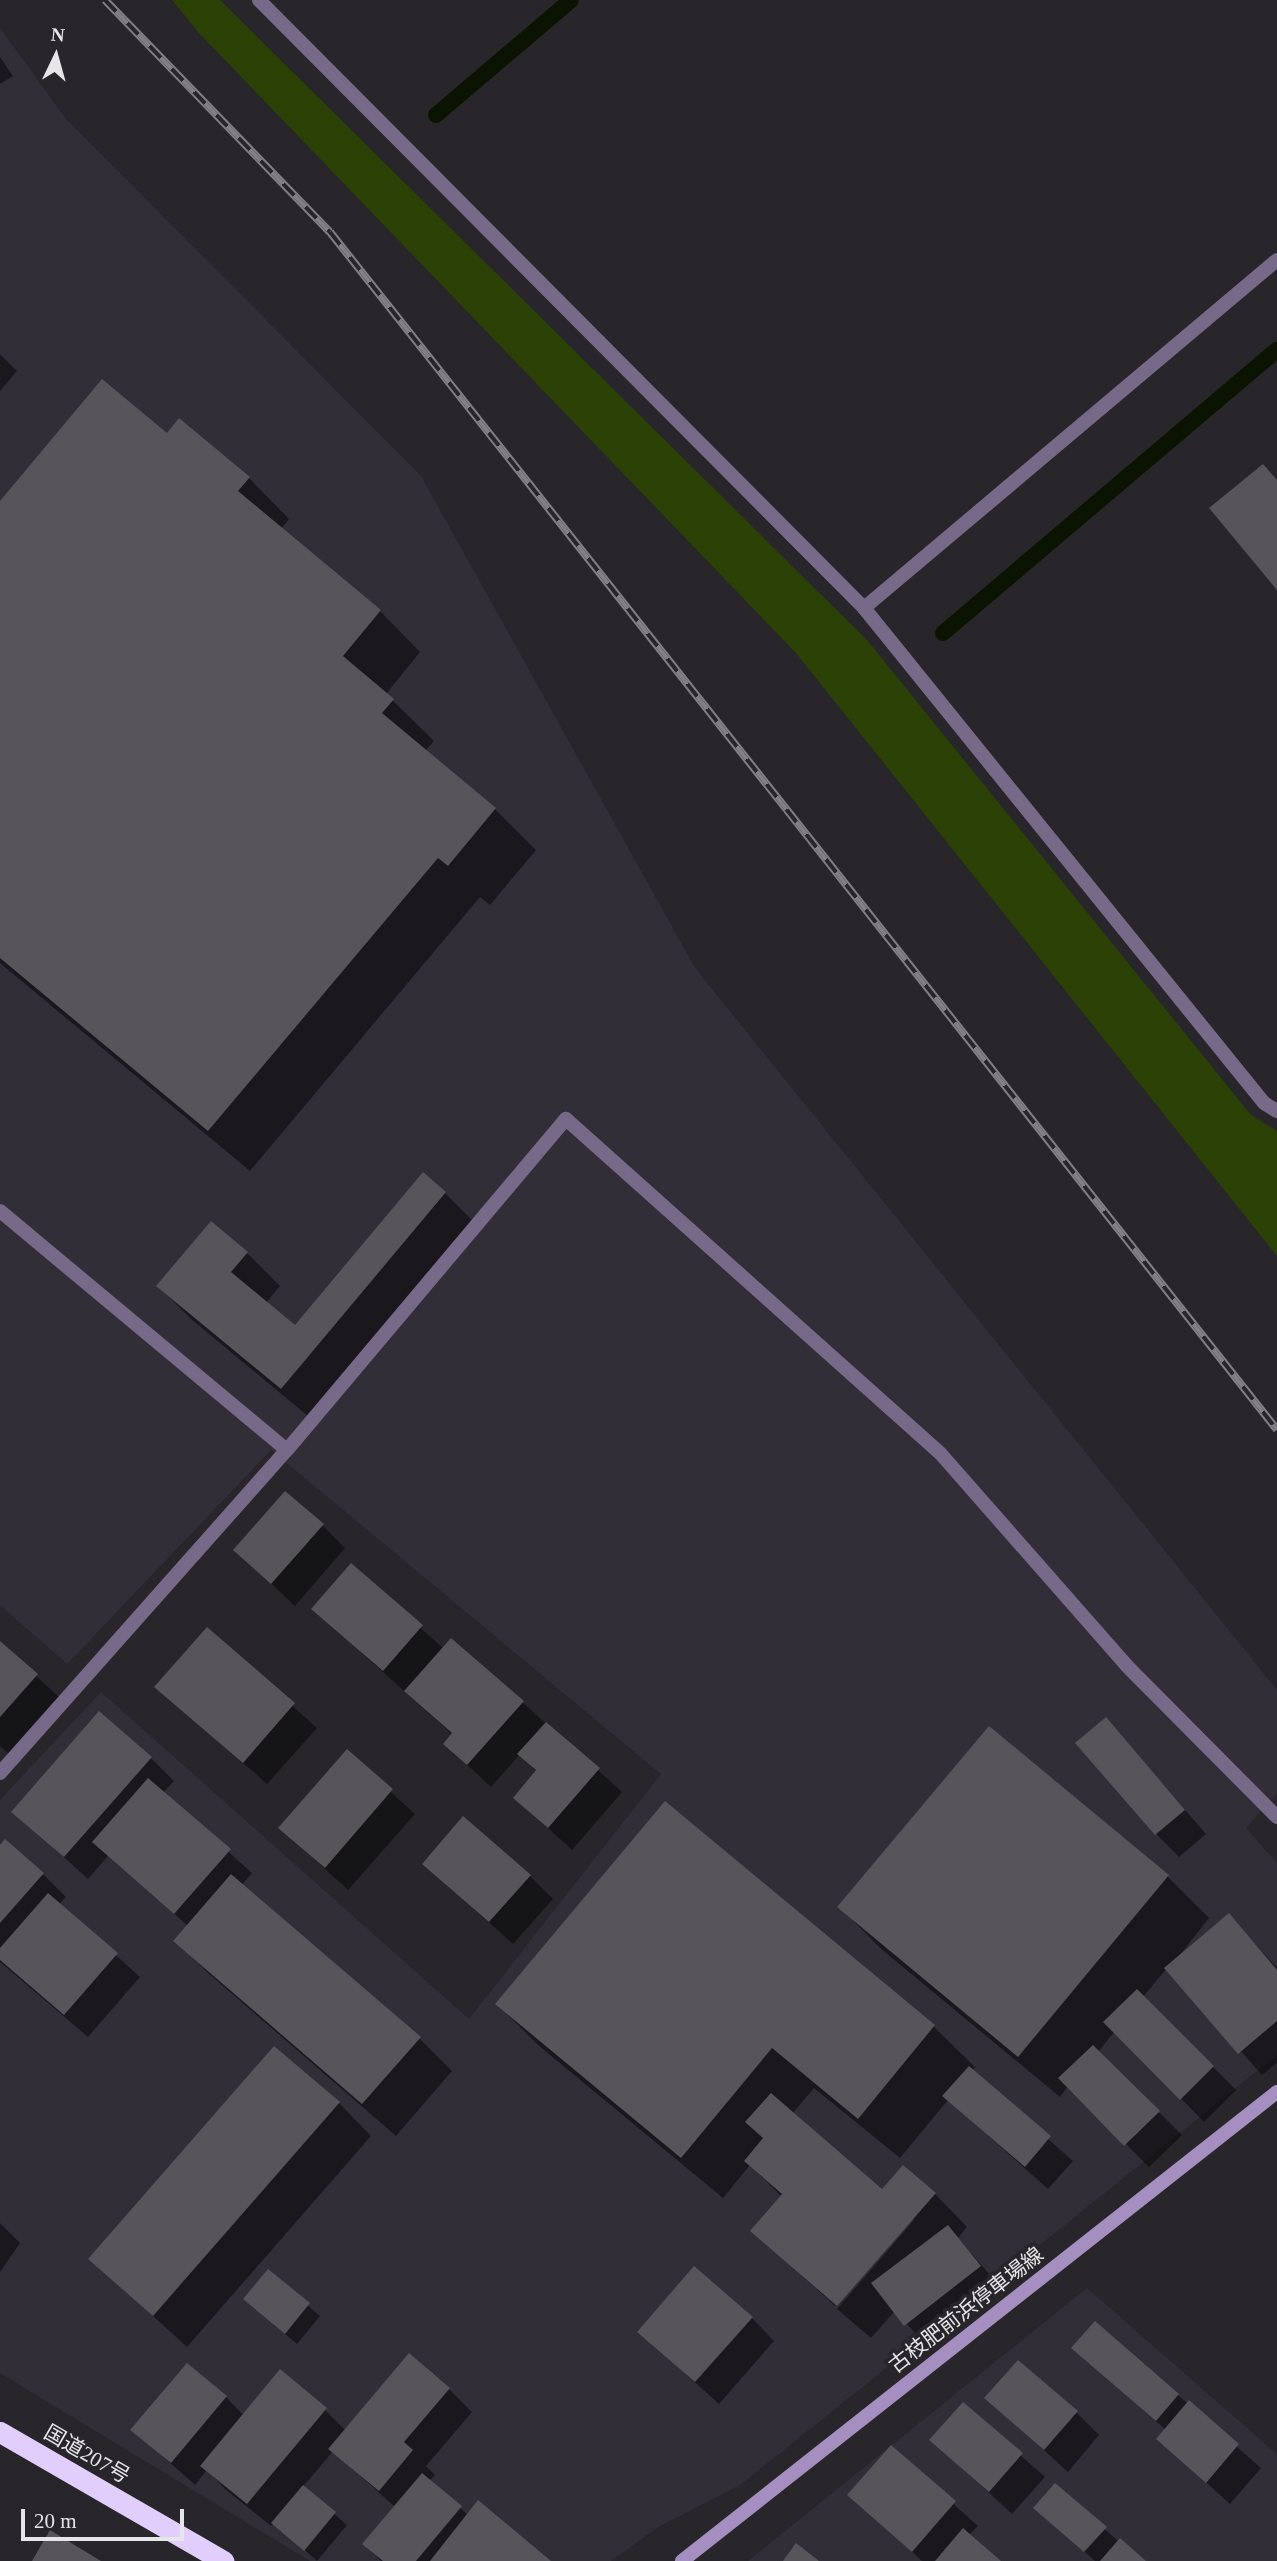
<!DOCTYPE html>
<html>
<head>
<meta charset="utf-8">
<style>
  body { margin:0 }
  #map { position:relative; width:1277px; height:2561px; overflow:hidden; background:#28262a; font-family:"Times New Roman","Noto Sans JP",serif }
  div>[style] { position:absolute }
  .built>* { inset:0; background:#322e38 }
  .green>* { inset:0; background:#2b4105 }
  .shadow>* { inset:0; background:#0007 }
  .stream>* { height:16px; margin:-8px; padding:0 8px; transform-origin:8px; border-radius:8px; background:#0b1401 }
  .building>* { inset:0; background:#575559 }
  .street>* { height:14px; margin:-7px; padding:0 7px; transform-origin:7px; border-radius:7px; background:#776a89 }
  .secondary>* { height:14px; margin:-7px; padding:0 7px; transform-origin:7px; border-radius:7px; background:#a58fc1 }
  .highway>* { height:21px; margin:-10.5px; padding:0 10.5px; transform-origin:10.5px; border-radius:10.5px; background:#e2cefd }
  .rail>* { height:8px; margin-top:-4px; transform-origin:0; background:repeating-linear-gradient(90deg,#28262a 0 16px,#828084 0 32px); box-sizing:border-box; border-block:2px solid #828084 }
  span { translate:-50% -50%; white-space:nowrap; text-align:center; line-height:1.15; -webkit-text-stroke:7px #28262a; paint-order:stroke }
  .street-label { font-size:21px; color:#e6e5e8 }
  .north { position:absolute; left:21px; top:21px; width:70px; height:70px; -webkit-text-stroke:5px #28262a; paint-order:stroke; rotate:5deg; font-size:19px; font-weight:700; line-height:28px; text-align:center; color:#e6e5e8 }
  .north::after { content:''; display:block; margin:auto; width:24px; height:32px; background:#e6e5e8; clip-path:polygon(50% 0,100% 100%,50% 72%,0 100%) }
  .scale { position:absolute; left:21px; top:2509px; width:163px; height:32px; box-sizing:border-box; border:4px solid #e6e5e8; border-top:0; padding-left:9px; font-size:21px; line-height:24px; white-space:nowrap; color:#e6e5e8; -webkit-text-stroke:5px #28262a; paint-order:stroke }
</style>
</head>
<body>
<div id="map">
  <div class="built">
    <div style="clip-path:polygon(0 28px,66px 119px,421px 476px,695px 968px,1277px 1690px,1277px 1793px,1246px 1828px,1277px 1863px,1277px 2055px,740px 2485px,658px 2527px,611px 2561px,310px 2561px,0 2373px,0 1800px,101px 1692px,469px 2019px,661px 1774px,271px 1450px,67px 1664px,0 1605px)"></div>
    <div style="clip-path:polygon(1087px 2288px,1277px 2454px,1277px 2561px,748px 2561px)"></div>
  </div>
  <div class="green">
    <div style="clip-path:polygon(172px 0,220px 0,867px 640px,1251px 1115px,1277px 1131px,1277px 1256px,796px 653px,198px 32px)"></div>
  </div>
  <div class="shadow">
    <div style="clip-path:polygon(0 57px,13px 76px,0 84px)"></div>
    <div style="clip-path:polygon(0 354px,17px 371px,0 391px)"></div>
    <div style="clip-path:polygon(167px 435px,249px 478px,289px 519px,281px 529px,380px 611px,420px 652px,386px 694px,434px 741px,425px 751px,495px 809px,536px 850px,490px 905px,480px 897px,250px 1171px,0 963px,0 504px)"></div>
    <div style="clip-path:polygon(445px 1193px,478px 1226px,314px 1421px,191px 1319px,158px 1286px,247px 1253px,280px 1286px,266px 1303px,295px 1327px)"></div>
    <div style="clip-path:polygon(322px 1525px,345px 1548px,295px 1606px,236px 1550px)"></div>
    <div style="clip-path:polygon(351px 1566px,444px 1649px,522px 1702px,622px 1792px,572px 1850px,515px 1798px,537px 1772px,520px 1754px,491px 1787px,445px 1744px,453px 1735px,313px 1609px)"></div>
    <div style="clip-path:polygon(207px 1630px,317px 1728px,267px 1784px,157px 1687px)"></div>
    <div style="clip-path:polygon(0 1643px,60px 1698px,10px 1755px,0 1746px)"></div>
    <div style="clip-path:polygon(1106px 1719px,1206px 1834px,1179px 1857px,1156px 1834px)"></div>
    <div style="clip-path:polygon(989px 1729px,1168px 1877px,1209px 1918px,1176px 1960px,1229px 1915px,1277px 1968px,1277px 2063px,1262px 2075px,1167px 1968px,1143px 1997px,1236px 2090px,1204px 2122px,1115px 2031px,1098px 2052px,1182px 2135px,1149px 2167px,1068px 2086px,1060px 2097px,880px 1948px,840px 1907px)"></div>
    <div style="clip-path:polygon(347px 1752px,415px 1814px,348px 1890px,280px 1828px)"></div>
    <div style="clip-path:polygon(151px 1758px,174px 1781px,163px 1793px,252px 1873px,242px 1885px,419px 2038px,452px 2071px,396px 2136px,208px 1973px,176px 1941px,188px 1926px,108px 1856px,88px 1879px,14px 1812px)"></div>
    <div style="clip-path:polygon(665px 1803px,934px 2027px,975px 2067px,972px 2071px,1073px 2161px,1048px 2189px,948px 2100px,900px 2158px,814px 2088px,792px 2114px,882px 2192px,935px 2194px,967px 2227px,958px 2238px,1003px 2290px,928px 2347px,895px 2311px,871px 2338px,837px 2309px,914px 2220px,912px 2218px,835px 2306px,753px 2231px,782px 2197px,750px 2165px,723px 2198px,538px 2045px,497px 2004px)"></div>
    <div style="clip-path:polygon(0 1848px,43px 1874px,66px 1897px,59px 1904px,140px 1977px,88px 2037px,0 1962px)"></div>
    <div style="clip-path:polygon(424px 1864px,530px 1876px,553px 1899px,513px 1944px)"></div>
    <div style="clip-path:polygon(339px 2103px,371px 2136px,187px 2347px,91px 2259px)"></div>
    <div style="clip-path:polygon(0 2223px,20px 2243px,0 2272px)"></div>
    <div style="clip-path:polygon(268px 2271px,320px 2316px,297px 2344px,245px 2299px)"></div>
    <div style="clip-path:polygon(752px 2318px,774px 2341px,719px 2404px,639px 2332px)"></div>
    <div style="clip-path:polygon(1073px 2348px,1178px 2395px,1261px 2468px,1230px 2504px,1158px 2439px,1166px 2430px)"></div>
    <div style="clip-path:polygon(449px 2389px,472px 2412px,426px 2466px,435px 2475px,429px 2481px,468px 2515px,549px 2561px,381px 2561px,364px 2544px,395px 2507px,333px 2451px,303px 2487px,347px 2525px,317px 2561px,274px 2523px,271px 2526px,225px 2489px,207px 2470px,195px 2485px,133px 2430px,226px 2397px,244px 2416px,325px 2410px,346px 2431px)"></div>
    <div style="clip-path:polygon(986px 2398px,1076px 2412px,1099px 2435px,1068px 2472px)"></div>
    <div style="clip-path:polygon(963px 2404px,1045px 2477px,1012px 2514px,932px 2440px)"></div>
    <div style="clip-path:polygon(891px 2448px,978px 2526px,969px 2535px,998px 2561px,922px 2561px,850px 2495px)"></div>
    <div style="clip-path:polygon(1056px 2485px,1119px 2542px,1143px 2561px,1095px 2561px,1047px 2519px)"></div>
  </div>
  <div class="stream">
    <div style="left:436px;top:115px;width:177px;rotate:-40.4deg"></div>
    <div style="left:943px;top:633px;width:438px;rotate:-40.3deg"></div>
  </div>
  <div class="building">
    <div style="clip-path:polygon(102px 379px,167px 433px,179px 418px,250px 477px,238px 491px,381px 610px,343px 656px,394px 699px,382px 713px,496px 808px,448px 866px,438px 858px,208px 1131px,0 958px,0 501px)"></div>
    <div style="clip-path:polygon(1263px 464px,1277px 480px,1277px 590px,1209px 508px)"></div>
    <div style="clip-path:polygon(423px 1172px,446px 1192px,281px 1389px,156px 1286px,211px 1221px,248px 1252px,231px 1272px,295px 1325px)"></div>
    <div style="clip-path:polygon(285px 1491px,324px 1524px,271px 1584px,233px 1550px)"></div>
    <div style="clip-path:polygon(351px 1563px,423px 1625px,383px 1671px,311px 1609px)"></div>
    <div style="clip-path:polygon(207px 1627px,295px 1703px,243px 1763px,154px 1687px)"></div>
    <div style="clip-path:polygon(451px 1638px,524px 1701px,467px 1765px,443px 1744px,452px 1733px,404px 1691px)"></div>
    <div style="clip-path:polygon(0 1641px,38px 1674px,0 1717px)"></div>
    <div style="clip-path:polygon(99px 1711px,152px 1757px,64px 1857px,11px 1812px)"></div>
    <div style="clip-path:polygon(1106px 1717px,1185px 1810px,1155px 1835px,1075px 1743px)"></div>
    <div style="clip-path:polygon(546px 1722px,600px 1768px,548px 1828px,513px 1798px,536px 1770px,517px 1754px)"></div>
    <div style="clip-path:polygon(989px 1726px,1169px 1875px,1018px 2057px,837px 1907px)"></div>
    <div style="clip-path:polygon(347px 1749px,393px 1789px,325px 1868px,278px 1828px)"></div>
    <div style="clip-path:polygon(148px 1778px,231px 1849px,174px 1914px,92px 1842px)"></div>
    <div style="clip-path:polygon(665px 1801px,935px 2025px,858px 2119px,772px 2048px,681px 2158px,495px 2004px)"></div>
    <div style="clip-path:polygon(463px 1816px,531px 1875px,489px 1922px,422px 1864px)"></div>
    <div style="clip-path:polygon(5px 1839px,44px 1873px,0 1923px,0 1845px)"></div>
    <div style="clip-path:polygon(231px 1874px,421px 2037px,362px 2104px,173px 1941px)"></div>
    <div style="clip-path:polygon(48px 1893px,118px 1953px,64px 2015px,0 1960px,0 1948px)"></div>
    <div style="clip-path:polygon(1229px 1913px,1277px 1970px,1277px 2021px,1238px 2054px,1164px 1968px)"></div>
    <div style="clip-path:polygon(1137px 1989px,1214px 2066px,1180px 2100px,1103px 2022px)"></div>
    <div style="clip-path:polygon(1093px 2045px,1160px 2111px,1124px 2146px,1058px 2078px)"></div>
    <div style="clip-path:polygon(274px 2046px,340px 2102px,153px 2316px,88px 2259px)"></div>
    <div style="clip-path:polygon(969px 2066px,1051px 2136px,1025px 2167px,942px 2096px)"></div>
    <div style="clip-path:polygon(771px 2093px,882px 2189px,903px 2165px,936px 2193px,837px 2306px,750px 2231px,782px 2194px,744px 2161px,763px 2138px,745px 2122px)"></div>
    <div style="clip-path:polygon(948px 2225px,981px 2266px,904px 2326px,871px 2283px)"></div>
    <div style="clip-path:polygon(694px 2266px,753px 2317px,695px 2382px,637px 2332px)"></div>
    <div style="clip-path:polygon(268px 2269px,310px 2303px,285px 2334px,243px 2299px)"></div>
    <div style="clip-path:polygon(1095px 2321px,1179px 2394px,1156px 2421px,1071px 2348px)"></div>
    <div style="clip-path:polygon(409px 2353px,450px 2388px,404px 2442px,413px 2450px,379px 2491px,328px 2449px)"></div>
    <div style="clip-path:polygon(1018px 2360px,1078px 2411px,1044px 2450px,984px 2398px)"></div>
    <div style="clip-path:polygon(187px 2363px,227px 2396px,171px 2463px,130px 2430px)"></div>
    <div style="clip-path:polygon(280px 2369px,327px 2408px,247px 2504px,200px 2466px)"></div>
    <div style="clip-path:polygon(1189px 2400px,1239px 2444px,1206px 2483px,1156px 2439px)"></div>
    <div style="clip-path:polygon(963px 2402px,1023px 2453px,989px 2492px,929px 2440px)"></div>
    <div style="clip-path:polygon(891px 2445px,956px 2501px,912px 2552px,847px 2495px)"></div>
    <div style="clip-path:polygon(422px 2473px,462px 2506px,416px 2561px,383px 2561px,362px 2544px)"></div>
    <div style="clip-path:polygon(1055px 2483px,1107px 2527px,1084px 2552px,1033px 2508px)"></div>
    <div style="clip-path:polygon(303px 2485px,336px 2512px,304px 2551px,271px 2523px)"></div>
    <div style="clip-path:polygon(478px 2500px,551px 2561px,430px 2561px)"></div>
    <div style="clip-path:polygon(963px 2528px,1001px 2561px,935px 2561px)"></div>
    <div style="clip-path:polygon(50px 2530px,101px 2561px,32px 2561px)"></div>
    <div style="clip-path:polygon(1120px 2538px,1146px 2561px,1100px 2561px)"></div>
    <div style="clip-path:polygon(796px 2543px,819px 2561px,783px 2561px)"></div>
  </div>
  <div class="street">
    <div style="left:259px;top:0;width:858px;rotate:45.14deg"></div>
    <div style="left:864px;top:608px;width:636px;rotate:51.06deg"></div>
    <div style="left:1264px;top:1103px;width:15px;rotate:32deg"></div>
    <div style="left:864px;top:608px;width:540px;rotate:-40.12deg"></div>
    <div style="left:0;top:1211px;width:373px;rotate:39.8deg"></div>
    <div style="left:0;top:1773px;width:432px;rotate:-48.4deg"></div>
    <div style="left:287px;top:1450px;width:433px;rotate:-49.9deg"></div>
    <div style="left:566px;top:1119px;width:501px;rotate:41.77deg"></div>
    <div style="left:940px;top:1453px;width:283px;rotate:48.7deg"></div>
    <div style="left:1127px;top:1666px;width:213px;rotate:45.2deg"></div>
  </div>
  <div class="secondary">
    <div style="left:682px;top:2561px;width:758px;rotate:-38.25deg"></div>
  </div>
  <div class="highway">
    <div style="left:0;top:2432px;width:258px;rotate:30deg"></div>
  </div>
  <div class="rail">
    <div style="left:105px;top:0;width:323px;rotate:45.9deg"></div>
    <div style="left:330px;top:232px;width:1527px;rotate:51.67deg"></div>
  </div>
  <div class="street-label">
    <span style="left:966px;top:2310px;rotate:-38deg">古枝肥前浜停車場線</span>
    <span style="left:87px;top:2454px;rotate:30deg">国道207号</span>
  </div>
  <div class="north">N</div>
  <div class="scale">20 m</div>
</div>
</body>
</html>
